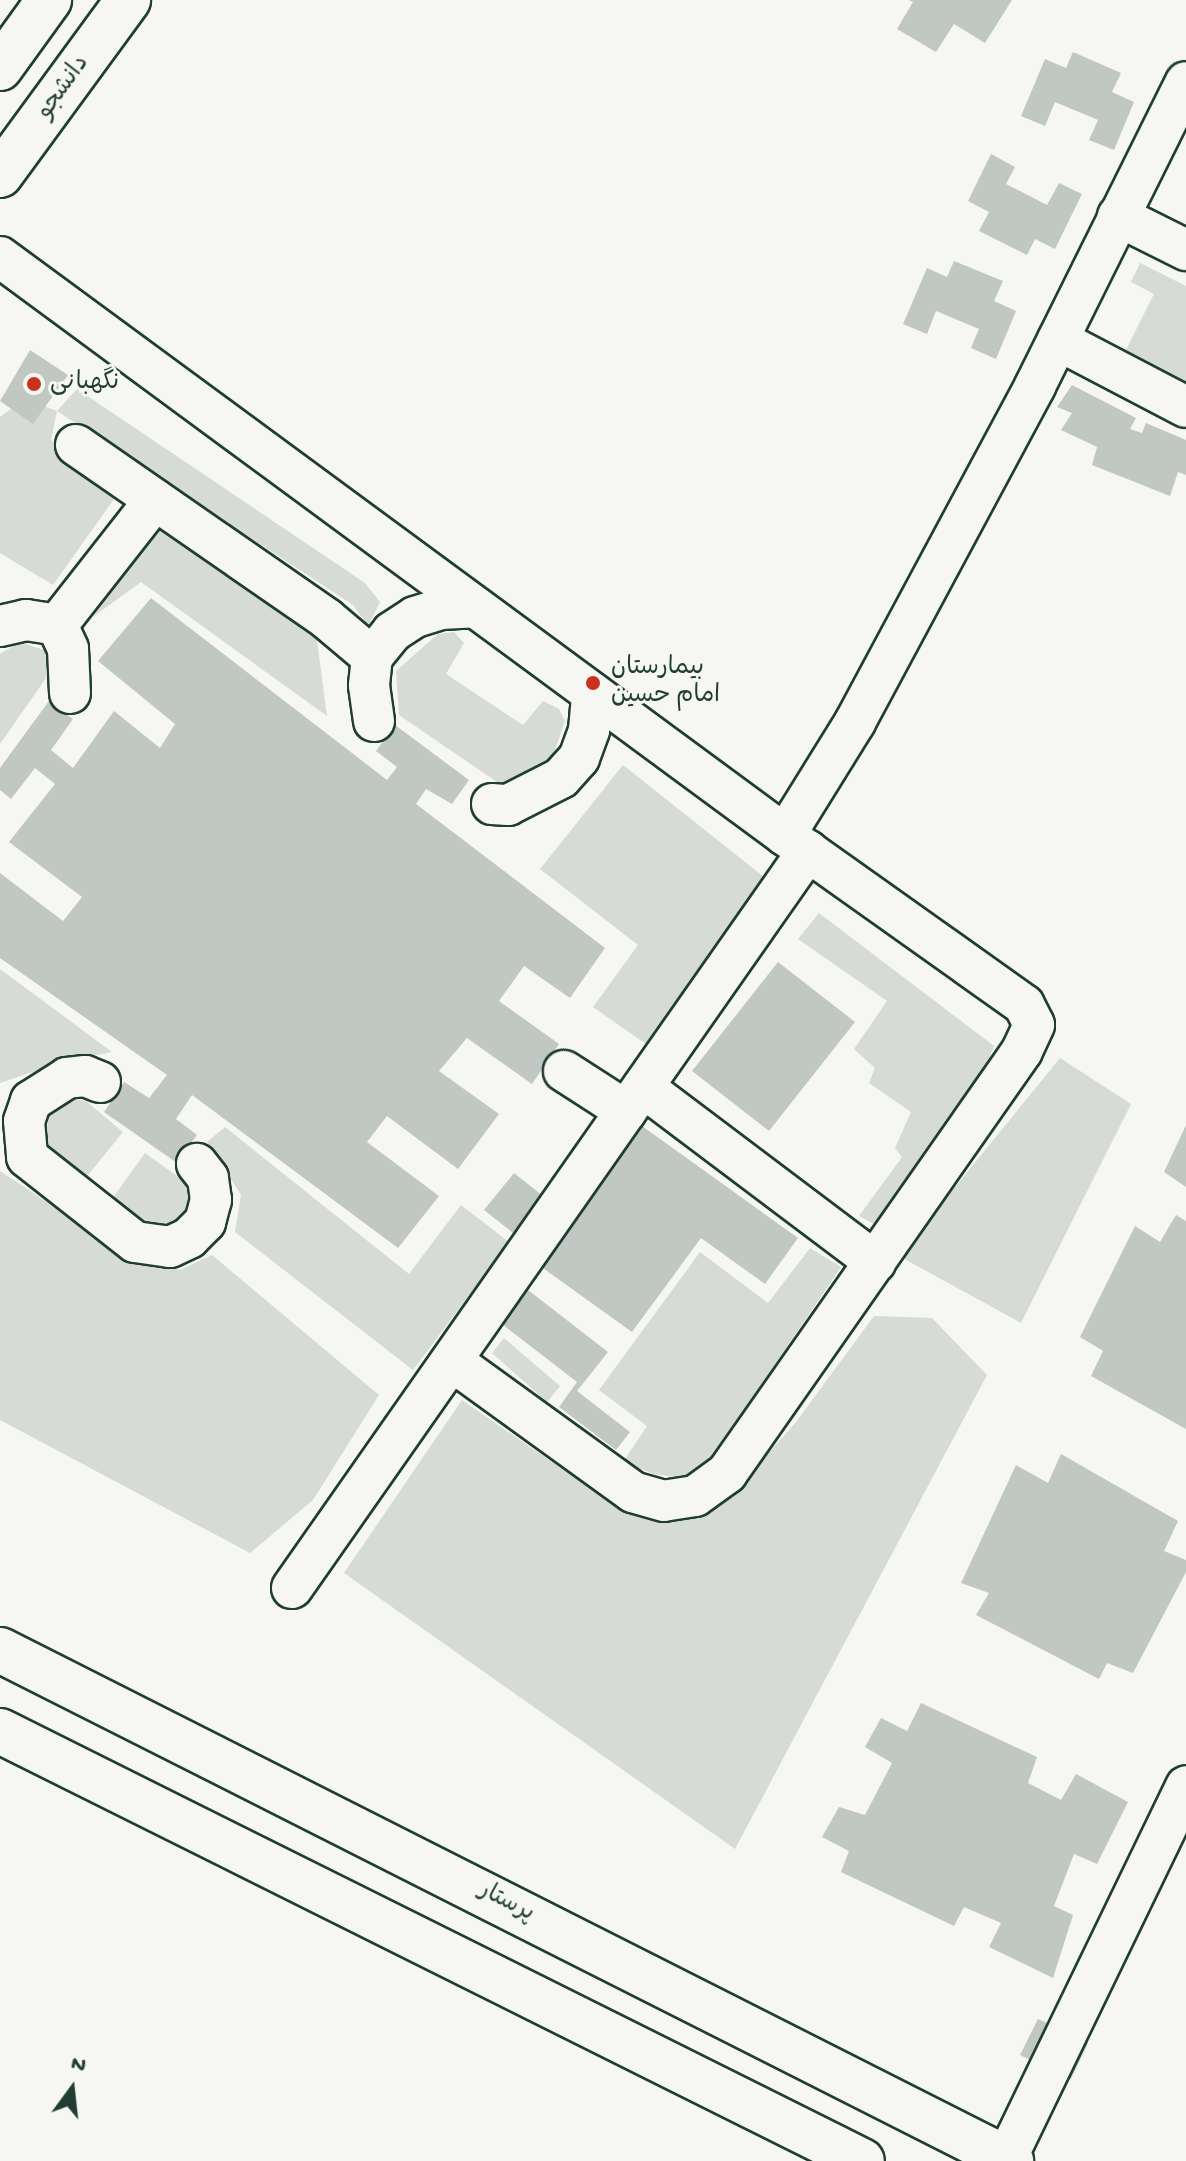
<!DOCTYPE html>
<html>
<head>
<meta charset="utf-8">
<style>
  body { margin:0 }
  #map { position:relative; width:1186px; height:2161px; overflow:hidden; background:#f6f6f2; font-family:"Gochi Hand","Playpen Sans Arabic",sans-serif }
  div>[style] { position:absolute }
  .green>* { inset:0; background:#d6dbd6 }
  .building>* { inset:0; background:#c1c8c3 }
  .roads { filter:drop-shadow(2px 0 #1f3d34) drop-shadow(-2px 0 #1f3d34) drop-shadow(0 2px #1f3d34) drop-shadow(0 -2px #1f3d34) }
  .minor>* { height:40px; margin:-20px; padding:0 20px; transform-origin:20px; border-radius:20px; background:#f6f6f2 }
  .major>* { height:44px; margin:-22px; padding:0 22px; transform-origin:22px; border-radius:22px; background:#f6f6f2 }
  .dots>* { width:22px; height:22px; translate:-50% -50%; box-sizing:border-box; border:4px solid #f6f6f2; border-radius:50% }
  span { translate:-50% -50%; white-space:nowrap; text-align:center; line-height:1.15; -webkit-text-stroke:6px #f6f6f2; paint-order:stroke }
  .street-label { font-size:24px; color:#1f3d34 }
  .poi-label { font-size:24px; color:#1f3d34 }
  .left { translate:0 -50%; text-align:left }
  .north { position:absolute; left:32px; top:2049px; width:80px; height:80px; -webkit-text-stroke:6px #f6f6f2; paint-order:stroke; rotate:15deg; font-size:22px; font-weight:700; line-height:32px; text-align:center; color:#1f3d34 }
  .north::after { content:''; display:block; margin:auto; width:28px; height:36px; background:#1f3d34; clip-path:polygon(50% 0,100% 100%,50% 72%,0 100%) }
</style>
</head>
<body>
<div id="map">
  <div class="green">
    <div style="clip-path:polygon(1140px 263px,1186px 286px,1186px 385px,1124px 354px,1154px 294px,1131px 282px)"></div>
    <div style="clip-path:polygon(77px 389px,365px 583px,380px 602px,368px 626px,353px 605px,57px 411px,51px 440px,119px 492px,53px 585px,0 553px,0 417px,25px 399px,57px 411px)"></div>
    <div style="clip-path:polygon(161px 522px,315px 626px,327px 716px,141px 582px,94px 616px)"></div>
    <div style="clip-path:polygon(454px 632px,464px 643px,446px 674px,523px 725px,543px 701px,559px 709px,565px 721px,555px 750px,535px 777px,513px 793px,399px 715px,396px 671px,438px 634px)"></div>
    <div style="clip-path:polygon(20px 642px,47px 651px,49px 666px,46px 678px,0 744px,0 654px)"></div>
    <div style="clip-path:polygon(623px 765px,769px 881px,656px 1051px,593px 1007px,638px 945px,540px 869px)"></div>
    <div style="clip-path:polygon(819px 913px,994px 1046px,986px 1067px,881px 1228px,859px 1216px,902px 1157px,895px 1148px,911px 1112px,869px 1083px,875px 1068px,854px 1049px,887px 1001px,798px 939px)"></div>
    <div style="clip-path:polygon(0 969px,112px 1052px,65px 1061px,0 1083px)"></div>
    <div style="clip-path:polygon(1060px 1058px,1131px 1104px,1021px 1323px,899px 1256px)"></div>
    <div style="clip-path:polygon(72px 1099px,86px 1101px,123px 1132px,84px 1180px,50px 1150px,46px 1135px,50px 1111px)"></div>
    <div style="clip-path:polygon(225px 1127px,409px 1274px,461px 1205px,509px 1242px,413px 1370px,235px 1232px,241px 1195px,207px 1142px)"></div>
    <div style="clip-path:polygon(145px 1153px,184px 1181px,189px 1195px,187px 1209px,169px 1225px,147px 1227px,112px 1199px)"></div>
    <div style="clip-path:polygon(0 1171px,118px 1249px,180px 1270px,212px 1255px,379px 1395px,313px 1500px,250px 1553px,0 1420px)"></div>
    <div style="clip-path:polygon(810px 1248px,841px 1267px,705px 1468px,682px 1478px,654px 1474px,623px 1462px,647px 1426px,599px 1390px,700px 1252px,768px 1303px)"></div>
    <div style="clip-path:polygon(874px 1316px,932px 1318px,987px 1375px,735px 1849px,344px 1573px,462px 1400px,617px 1507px,683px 1513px,735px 1491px,796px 1422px)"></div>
    <div style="clip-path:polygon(504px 1338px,560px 1386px,547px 1402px,492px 1353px)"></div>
  </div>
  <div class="building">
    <div style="clip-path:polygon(909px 0,1012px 0,985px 43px,954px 24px,936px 52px,897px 29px,913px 2px)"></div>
    <div style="clip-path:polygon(1073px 52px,1121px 73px,1112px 92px,1134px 102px,1114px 150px,1089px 140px,1098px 120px,1055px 102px,1045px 126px,1021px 116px,1045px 59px,1066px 68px)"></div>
    <div style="clip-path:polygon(991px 154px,1015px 167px,1006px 184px,1047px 205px,1059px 183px,1082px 194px,1055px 249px,1035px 239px,1027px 255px,979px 231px,989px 212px,968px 201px)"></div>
    <div style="clip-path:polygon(954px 261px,1003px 281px,994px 301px,1016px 311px,996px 359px,971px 348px,979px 329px,936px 311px,927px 334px,903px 324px,927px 268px,947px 277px)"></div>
    <div style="clip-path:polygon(30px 350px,68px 375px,33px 424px,0 401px)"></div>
    <div style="clip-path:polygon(1072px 385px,1136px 418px,1130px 429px,1142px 433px,1146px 423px,1186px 440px,1186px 475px,1178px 472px,1170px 496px,1092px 465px,1097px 447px,1061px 430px,1072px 413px,1057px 407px)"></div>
    <div style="clip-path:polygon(151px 598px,387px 780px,397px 767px,376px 751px,395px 725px,469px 780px,452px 804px,426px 789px,416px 804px,605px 948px,570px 998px,524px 966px,499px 1001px,559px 1044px,532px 1084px,467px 1038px,439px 1071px,499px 1114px,458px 1169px,387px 1116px,367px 1142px,439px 1196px,398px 1248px,192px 1095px,176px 1119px,197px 1135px,177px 1163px,104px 1112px,124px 1082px,149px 1098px,167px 1075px,0 958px,0 873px,63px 921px,82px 897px,9px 842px,55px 784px,35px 768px,11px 799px,0 790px,0 768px,49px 701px,73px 719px,51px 750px,73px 768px,114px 711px,160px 748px,175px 724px,98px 661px)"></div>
    <div style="clip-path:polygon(778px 962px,855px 1022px,769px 1131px,692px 1071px)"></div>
    <div style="clip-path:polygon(1186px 1125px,1186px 1187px,1164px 1172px)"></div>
    <div style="clip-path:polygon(642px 1126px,798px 1238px,765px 1284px,701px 1238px,632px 1332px,540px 1266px)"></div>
    <div style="clip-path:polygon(514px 1173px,547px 1199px,517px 1236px,484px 1210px)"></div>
    <div style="clip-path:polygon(1176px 1215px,1186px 1221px,1186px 1429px,1091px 1376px,1103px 1351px,1080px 1337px,1135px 1226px,1160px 1242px)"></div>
    <div style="clip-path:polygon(528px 1290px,608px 1352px,577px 1391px,630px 1432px,616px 1450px,559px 1407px,577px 1382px,502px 1324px)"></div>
    <div style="clip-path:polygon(1061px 1454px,1178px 1521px,1164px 1551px,1186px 1560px,1186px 1572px,1133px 1673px,1107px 1663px,1099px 1679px,976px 1615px,989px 1593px,961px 1583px,1016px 1465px,1048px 1483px)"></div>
    <div style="clip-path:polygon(921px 1703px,1037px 1757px,1028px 1783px,1061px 1800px,1076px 1774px,1128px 1802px,1097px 1864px,1074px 1854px,1054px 1906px,1073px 1915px,1053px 1978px,989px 1947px,1001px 1923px,964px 1907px,954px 1926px,841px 1872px,849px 1851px,822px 1837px,839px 1807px,865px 1815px,892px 1763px,865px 1747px,881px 1718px,907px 1731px)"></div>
    <div style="clip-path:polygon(1038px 2019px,1088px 2043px,1071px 2079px,1020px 2055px)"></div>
  </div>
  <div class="roads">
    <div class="minor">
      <div style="left:1118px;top:216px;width:76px;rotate:26.6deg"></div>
      <div style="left:0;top:257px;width:975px;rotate:36.36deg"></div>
      <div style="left:785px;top:835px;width:293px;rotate:35.4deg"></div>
      <div style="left:1024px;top:1005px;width:22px;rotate:63deg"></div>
      <div style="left:1034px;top:1025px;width:29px;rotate:115deg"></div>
      <div style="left:1022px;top:1051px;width:515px;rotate:124.96deg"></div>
      <div style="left:727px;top:1473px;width:39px;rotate:144deg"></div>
      <div style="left:695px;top:1496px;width:31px;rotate:171deg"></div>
      <div style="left:664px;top:1501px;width:32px;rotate:-164deg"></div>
      <div style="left:633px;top:1492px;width:223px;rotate:-144.1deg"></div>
      <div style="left:1058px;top:340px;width:144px;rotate:27.6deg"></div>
      <div style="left:76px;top:445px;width:305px;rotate:34.7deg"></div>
      <div style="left:327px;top:619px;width:59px;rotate:40.2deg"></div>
      <div style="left:57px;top:625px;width:159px;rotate:-51.9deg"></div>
      <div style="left:0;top:626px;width:27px;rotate:-13deg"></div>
      <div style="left:26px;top:620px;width:31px;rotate:9deg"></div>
      <div style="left:57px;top:625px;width:26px;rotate:65deg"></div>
      <div style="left:68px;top:649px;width:44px;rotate:87.4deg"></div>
      <div style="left:374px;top:721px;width:36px;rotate:-98deg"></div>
      <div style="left:369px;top:685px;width:28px;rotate:-84deg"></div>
      <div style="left:372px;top:657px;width:32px;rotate:-51deg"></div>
      <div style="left:392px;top:632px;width:27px;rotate:-33deg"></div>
      <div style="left:415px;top:617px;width:27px;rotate:-17deg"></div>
      <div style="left:441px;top:609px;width:34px;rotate:-3deg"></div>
      <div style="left:492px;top:804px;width:16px;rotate:4deg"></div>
      <div style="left:508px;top:805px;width:59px;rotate:-27deg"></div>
      <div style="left:561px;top:778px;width:27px;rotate:-48deg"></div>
      <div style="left:579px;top:758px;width:30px;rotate:-70deg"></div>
      <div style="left:589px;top:730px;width:37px;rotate:-85deg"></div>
      <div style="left:785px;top:835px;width:133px;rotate:-58.2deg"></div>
      <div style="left:855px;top:722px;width:381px;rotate:-61.8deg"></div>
      <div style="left:1035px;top:386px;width:339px;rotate:-63.6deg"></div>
      <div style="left:564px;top:1071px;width:74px;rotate:32.8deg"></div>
      <div style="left:100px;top:1082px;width:16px;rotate:-158deg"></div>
      <div style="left:85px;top:1076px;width:18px;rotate:174deg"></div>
      <div style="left:67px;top:1078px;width:43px;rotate:147.4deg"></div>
      <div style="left:31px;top:1101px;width:21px;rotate:109deg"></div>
      <div style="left:24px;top:1121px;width:36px;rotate:85deg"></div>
      <div style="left:27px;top:1157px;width:137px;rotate:38.2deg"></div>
      <div style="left:135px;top:1242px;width:35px;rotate:8deg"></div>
      <div style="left:170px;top:1247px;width:21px;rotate:-25deg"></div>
      <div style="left:189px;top:1238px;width:23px;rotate:-45deg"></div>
      <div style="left:205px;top:1222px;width:23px;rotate:-75deg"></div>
      <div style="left:211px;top:1200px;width:22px;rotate:-98deg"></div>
      <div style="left:208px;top:1178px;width:18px;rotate:-128deg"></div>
      <div style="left:643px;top:1087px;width:291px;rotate:37deg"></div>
      <div style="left:292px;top:1588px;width:900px;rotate:-55deg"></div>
      <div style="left:1006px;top:2159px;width:414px;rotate:-64.2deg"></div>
    </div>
    <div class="major">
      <div style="left:0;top:68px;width:84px;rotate:-54.2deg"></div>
      <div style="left:0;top:175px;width:217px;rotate:-53.8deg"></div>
      <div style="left:0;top:1650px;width:1133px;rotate:26.81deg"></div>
      <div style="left:0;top:1731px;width:963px;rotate:26.51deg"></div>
    </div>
  </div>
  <div class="dots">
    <div style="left:34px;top:384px;background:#c8321e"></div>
    <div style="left:593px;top:683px;background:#c8321e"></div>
  </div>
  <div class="street-label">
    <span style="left:64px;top:88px;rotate:-54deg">دانشجو</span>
    <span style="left:506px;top:1903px;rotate:27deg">پرستار</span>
  </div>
  <div class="poi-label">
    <span class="left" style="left:50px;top:384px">نگهبانی</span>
    <span class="left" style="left:611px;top:683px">بیمارستان<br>امام حسین</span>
  </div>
  <div class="north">N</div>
</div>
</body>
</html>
